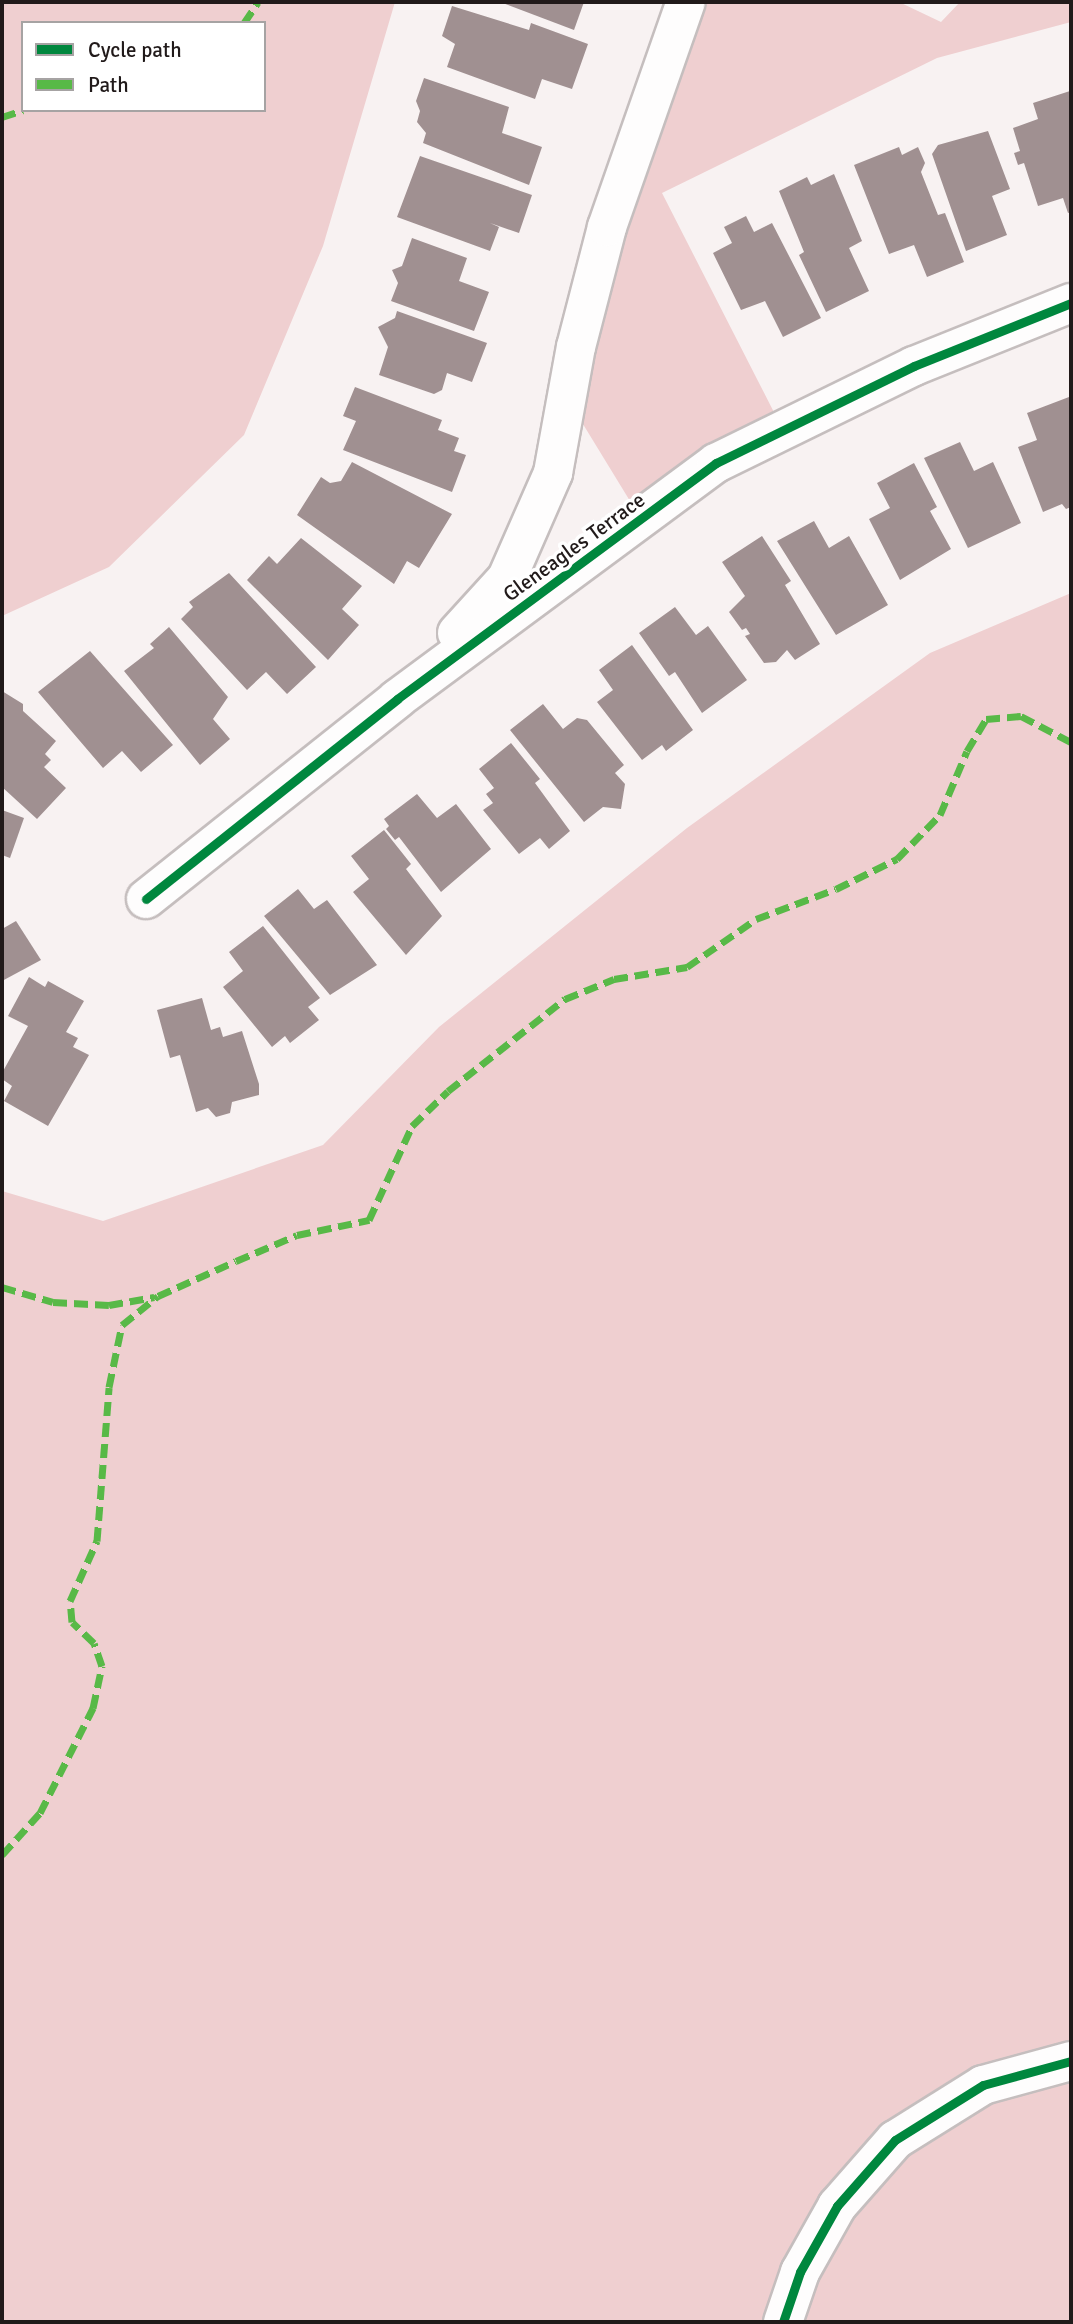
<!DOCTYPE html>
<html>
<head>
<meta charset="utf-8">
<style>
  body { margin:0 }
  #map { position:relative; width:1073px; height:2324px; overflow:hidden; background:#f8f2f2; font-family:Signika,sans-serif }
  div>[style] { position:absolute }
  .green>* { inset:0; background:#efcfd0 }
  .building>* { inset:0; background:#a09091 }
  .roads { filter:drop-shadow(2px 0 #c5bebe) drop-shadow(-2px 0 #c5bebe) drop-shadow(0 2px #c5bebe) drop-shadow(0 -2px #c5bebe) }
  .minor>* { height:38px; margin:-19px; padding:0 19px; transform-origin:19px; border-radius:19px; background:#fefdfd }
  .quiet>* { height:7px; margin-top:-3.5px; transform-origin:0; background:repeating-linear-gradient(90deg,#58b947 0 14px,transparent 0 21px) }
  .cycleway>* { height:9px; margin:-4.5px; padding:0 4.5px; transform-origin:4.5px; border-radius:4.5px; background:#00873e }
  span { translate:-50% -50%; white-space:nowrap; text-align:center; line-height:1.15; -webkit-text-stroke:7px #fff; paint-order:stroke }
  .street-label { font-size:21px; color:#211a1a }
  .frame { position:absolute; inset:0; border:4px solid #211a1a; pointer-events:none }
  .legend { position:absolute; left:21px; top:21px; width:245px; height:91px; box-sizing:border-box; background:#fff; border:2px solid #a6a3a3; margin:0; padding:9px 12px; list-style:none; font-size:21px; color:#211a1a }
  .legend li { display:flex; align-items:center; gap:14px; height:35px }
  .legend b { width:35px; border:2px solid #a6a3a3 }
</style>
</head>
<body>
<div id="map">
  <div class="green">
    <div style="clip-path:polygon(evenodd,2px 2px,395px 2px,323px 246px,244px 435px,109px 567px,2px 616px,2px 2px,23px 23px,264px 23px,264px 110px,23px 110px,23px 23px)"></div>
    <div style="clip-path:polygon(686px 2px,899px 2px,941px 22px,960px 2px,1071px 2px,1071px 22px,937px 58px,662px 193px,783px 430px,641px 519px,567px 398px)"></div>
    <div style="clip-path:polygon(1071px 593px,1071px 2322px,2px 2322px,2px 1191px,103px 1221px,323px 1145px,439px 1027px,687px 828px,930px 653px)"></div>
  </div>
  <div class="building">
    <div style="clip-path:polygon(500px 2px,584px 2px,574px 30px)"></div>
    <div style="clip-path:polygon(452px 6px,529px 30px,531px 23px,588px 44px,572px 89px,542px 79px,535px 99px,447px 67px,455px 44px,442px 36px)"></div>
    <div style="clip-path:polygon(424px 78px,509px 107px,502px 133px,542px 147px,529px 185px,423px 143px,426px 133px,417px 122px,420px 111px,416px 101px)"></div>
    <div style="clip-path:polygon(1070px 91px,1071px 212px,1068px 213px,1063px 198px,1038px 206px,1024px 163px,1018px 165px,1014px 153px,1020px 151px,1013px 128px,1038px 119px,1033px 103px)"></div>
    <div style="clip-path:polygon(988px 131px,1010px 189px,992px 196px,1007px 235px,966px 251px,932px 154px,938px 145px)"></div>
    <div style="clip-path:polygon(899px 147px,902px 155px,918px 147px,925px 163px,921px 172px,938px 215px,945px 213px,964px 262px,927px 277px,914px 245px,889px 254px,854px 165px)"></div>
    <div style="clip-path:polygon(420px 156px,532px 195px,519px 233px,490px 223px,499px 227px,490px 251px,397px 217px)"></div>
    <div style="clip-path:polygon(834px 174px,862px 241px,849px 248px,869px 291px,826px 312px,799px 255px,804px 252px,779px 191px,807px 177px,811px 185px)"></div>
    <div style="clip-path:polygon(746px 216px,754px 232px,772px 223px,821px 318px,783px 337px,765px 301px,741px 310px,713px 253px,732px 243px,724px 227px)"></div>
    <div style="clip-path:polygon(412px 238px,467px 258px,459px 281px,489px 292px,474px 331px,391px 301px,398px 283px,392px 270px,402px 266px)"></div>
    <div style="clip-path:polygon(397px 311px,487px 343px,472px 382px,447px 373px,442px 390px,434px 394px,379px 375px,388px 347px,378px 327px,395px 318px)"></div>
    <div style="clip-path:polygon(355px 387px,442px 420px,438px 430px,459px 438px,454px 451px,466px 455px,452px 492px,343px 450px,356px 421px,343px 416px)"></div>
    <div style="clip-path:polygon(1069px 397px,1071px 507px,1066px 509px,1062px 504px,1043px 512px,1018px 447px,1037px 440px,1027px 413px)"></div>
    <div style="clip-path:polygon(960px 442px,974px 471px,993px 462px,1021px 523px,968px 548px,924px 458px)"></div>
    <div style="clip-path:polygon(352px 462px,452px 514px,419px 568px,407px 561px,394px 584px,297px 515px,321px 477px,330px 483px,341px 481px)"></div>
    <div style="clip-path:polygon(914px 463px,937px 507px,930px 511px,951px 549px,900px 580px,869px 519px,890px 508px,877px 483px)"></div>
    <div style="clip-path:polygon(814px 521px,829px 548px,849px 536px,888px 605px,836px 635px,777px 541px)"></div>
    <div style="clip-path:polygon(762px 536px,791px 581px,785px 585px,820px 644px,795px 660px,787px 650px,776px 662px,764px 663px,745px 636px,750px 634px,746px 628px,742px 630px,729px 612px,745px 596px,722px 562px)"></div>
    <div style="clip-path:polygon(301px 538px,362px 586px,342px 609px,359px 625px,328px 660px,247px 580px,269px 556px,277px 564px)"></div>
    <div style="clip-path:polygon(229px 573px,316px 667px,287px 694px,266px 672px,247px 690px,181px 619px,193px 607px,189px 602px)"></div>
    <div style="clip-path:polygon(675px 607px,696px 635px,708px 626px,747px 680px,702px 713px,675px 672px,669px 676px,639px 633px)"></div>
    <div style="clip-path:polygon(169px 627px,228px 697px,213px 719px,230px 739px,200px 765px,124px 671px,154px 648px,150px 644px)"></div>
    <div style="clip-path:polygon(632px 645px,693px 730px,666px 751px,662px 745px,642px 760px,597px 702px,613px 690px,599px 670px)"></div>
    <div style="clip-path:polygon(90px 651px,173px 745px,141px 772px,122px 751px,103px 768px,38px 692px)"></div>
    <div style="clip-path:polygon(2px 691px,23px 704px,23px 711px,56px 741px,45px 754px,51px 760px,44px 767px,66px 788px,37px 819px,2px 787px)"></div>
    <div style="clip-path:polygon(543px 704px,563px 729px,577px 718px,587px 720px,624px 765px,615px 773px,625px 784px,621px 809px,603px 807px,584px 822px,510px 730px)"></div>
    <div style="clip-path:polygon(511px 743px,540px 779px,535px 783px,570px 831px,549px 849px,540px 838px,519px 854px,483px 810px,493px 803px,486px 794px,494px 788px,479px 769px)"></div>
    <div style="clip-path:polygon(417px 794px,437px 818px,456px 804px,491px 849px,441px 892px,399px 837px,395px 840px,386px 829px,389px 826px,384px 819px)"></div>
    <div style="clip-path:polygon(2px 810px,24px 818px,10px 858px,2px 855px)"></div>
    <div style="clip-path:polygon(384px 830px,411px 864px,406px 869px,442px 916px,406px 955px,353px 892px,369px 879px,351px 856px)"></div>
    <div style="clip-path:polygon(298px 889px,314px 909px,327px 900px,377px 965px,330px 995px,264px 916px)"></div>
    <div style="clip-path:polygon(16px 921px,41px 960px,2px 981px,2px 929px)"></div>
    <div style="clip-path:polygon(263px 926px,320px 998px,308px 1007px,319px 1020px,290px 1043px,285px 1036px,272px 1047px,223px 987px,243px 971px,229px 952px)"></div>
    <div style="clip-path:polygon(29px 977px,45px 987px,48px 981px,84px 1001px,66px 1032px,78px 1038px,73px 1047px,89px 1055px,48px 1126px,4px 1101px,12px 1086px,2px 1079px,2px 1073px,28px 1026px,8px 1016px)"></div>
    <div style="clip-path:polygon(202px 998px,211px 1030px,220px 1027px,223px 1037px,242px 1031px,259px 1084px,259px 1095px,232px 1102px,230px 1113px,216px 1117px,208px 1108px,196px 1112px,180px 1055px,170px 1058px,157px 1010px)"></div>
  </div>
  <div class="roads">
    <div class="minor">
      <div style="left:457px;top:633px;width:74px;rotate:-47.7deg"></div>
      <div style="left:507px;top:578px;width:115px;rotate:-66.3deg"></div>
      <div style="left:553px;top:473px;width:128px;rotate:-79.7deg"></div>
      <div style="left:576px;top:347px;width:124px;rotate:-75.5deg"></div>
      <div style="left:607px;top:227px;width:238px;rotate:-70.7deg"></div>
      <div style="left:146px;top:899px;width:321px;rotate:-38.5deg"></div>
      <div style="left:397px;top:699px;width:397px;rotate:-36.5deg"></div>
      <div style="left:716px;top:463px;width:220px;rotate:-26.1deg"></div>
      <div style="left:914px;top:366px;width:169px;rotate:-21.9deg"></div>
      <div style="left:783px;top:2322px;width:53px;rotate:-71.2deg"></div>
      <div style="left:800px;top:2272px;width:76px;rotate:-60.7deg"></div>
      <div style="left:837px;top:2206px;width:88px;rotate:-48.7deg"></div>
      <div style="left:895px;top:2140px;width:104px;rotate:-32deg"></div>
      <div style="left:983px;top:2085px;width:91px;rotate:-15.3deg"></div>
    </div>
  </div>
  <div class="quiet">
    <div style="left:244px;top:23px;width:25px;rotate:-56deg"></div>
    <div style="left:2px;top:117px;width:22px;rotate:-18deg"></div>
    <div style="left:2px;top:1287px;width:53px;rotate:16.4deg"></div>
    <div style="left:53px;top:1302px;width:56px;rotate:3.1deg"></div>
    <div style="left:109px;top:1305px;width:46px;rotate:-10.1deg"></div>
    <div style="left:2px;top:1855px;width:57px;rotate:-47.9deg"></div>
    <div style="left:40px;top:1813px;width:118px;rotate:-63.2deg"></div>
    <div style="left:93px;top:1708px;width:43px;rotate:-77.9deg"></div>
    <div style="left:102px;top:1666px;width:24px;rotate:-109deg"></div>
    <div style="left:94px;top:1643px;width:30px;rotate:-136deg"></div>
    <div style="left:72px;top:1622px;width:21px;rotate:-95deg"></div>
    <div style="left:70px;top:1601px;width:66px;rotate:-65.8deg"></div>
    <div style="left:97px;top:1541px;width:154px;rotate:-85.5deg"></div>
    <div style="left:109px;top:1387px;width:63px;rotate:-78.2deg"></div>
    <div style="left:122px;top:1325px;width:46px;rotate:-38.9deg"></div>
    <div style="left:158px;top:1296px;width:85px;rotate:-24.2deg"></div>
    <div style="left:236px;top:1261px;width:66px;rotate:-23.1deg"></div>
    <div style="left:297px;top:1235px;width:74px;rotate:-11.8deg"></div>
    <div style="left:369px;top:1220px;width:103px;rotate:-65.4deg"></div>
    <div style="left:412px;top:1126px;width:50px;rotate:-44.2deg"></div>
    <div style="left:448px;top:1091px;width:149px;rotate:-38.2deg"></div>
    <div style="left:565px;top:999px;width:53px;rotate:-22.2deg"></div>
    <div style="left:614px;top:979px;width:74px;rotate:-9.3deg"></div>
    <div style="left:687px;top:967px;width:84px;rotate:-34.8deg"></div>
    <div style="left:756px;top:919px;width:85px;rotate:-20.6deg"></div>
    <div style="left:836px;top:889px;width:68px;rotate:-26.2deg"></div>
    <div style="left:897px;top:859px;width:62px;rotate:-45.7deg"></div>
    <div style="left:940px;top:815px;width:69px;rotate:-67.1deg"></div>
    <div style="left:967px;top:751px;width:37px;rotate:-59deg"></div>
    <div style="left:986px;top:719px;width:35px;rotate:-5deg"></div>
    <div style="left:1021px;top:716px;width:56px;rotate:27.5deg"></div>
  </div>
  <div class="cycleway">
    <div style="left:146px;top:899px;width:321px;rotate:-38.5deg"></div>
    <div style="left:397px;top:699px;width:397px;rotate:-36.5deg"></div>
    <div style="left:716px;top:463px;width:220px;rotate:-26.1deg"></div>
    <div style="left:914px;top:366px;width:169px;rotate:-21.9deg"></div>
    <div style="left:783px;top:2322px;width:53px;rotate:-71.2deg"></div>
    <div style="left:800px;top:2272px;width:76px;rotate:-60.7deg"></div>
    <div style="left:837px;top:2206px;width:88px;rotate:-48.7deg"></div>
    <div style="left:895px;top:2140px;width:104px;rotate:-32deg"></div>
    <div style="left:983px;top:2085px;width:91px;rotate:-15.3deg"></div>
  </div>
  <div class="street-label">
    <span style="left:574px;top:547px;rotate:-36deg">Gleneagles Terrace</span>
  </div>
  <div class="frame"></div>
  <ul class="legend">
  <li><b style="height:9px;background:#00873e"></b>Cycle path</li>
  <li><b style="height:9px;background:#58b947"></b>Path</li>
  </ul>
</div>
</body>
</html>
